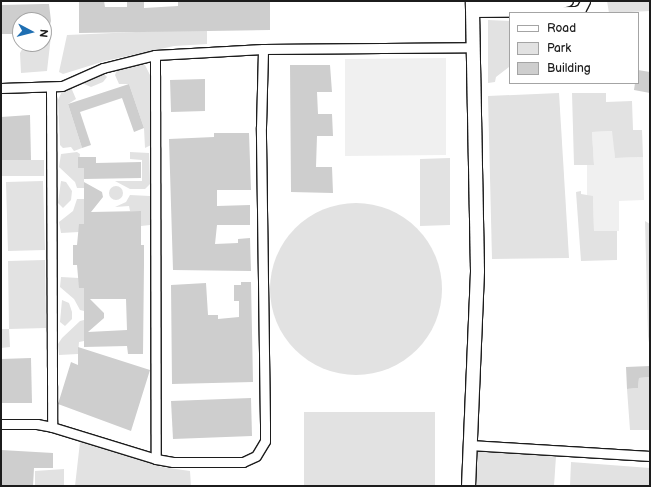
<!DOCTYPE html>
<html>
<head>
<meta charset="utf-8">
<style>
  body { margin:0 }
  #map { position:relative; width:651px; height:487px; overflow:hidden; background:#fff; font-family:"Balsamiq Sans",sans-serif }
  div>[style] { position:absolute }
  .built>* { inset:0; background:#f0f0f0 }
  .green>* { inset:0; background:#e2e2e2 }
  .round { border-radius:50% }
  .building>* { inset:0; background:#cecece }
  .roads { filter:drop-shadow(1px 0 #1c1c1c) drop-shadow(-1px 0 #1c1c1c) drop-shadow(0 1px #1c1c1c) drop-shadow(0 -1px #1c1c1c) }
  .street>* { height:9px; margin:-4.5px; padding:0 4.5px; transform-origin:4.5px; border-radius:4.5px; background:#fff }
  .secondary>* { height:13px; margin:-6.5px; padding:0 6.5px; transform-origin:6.5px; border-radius:6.5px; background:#fff }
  span { translate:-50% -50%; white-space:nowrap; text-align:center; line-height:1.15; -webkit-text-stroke:4px #fff; paint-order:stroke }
  .frame { position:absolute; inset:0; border:2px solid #1c1c1c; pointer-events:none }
  .legend { position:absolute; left:509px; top:12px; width:130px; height:72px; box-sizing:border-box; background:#fff; border:1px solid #a4a4a4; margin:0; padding:5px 7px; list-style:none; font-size:12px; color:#1c1c1c }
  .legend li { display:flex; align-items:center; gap:8px; height:20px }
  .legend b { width:20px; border:1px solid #a4a4a4 }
  .north { position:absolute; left:12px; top:12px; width:40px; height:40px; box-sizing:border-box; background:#fff; border:1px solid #a4a4a4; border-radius:50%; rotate:97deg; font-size:11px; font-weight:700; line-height:16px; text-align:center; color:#1c1c1c }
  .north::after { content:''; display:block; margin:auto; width:14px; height:18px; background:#1f6fb2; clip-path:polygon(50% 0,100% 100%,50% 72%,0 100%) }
</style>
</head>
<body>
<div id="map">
  <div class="built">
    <div style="clip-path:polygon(446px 58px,446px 155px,345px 156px,345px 59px)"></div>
    <div style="clip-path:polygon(613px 131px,615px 158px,643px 157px,644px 200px,619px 201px,619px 231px,594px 231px,593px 196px,587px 196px,587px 165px,594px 165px,592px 132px)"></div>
  </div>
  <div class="green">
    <div style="clip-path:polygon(607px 1px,650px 1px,650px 11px,609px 13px)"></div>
    <div style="clip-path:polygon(488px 20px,510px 21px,509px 67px,496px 77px,495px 82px,488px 83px)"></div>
    <div style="clip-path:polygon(207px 29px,207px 44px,174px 46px,105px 61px,63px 74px,59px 72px,67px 35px)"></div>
    <div style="clip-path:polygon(44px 36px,51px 36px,47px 71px,21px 73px,20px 53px,25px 44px,44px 44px)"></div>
    <div style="clip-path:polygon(133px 63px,145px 65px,150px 75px,151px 145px,145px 148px,144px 128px,129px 84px,119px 84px,115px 75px,117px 69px)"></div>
    <div style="clip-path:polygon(103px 73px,107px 77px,103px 82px,91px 87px,84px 84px,83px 81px)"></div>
    <div style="clip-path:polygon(70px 85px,76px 99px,68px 104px,82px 148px,74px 151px,71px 147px,63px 148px,60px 145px,58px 100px,63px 89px)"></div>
    <div style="clip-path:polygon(559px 93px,569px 258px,492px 259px,488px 96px)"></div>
    <div style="clip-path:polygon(572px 93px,606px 93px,606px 102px,632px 101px,633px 130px,642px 130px,643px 157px,615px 158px,612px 131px,592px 132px,594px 165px,574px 165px)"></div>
    <div style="clip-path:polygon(77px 152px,80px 154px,78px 168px,84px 168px,84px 188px,77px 188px,75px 182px,59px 167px,61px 154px)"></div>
    <div style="clip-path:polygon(130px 152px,149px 153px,150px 184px,145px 189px,130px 189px,115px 181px,142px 181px,142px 160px,130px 159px)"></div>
    <div style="clip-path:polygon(450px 158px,450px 225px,420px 226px,420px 159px)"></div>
    <div style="clip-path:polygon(1px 160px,44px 160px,44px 176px,1px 176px)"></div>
    <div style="clip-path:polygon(43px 181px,45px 250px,8px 251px,6px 182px)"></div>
    <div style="clip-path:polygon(61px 181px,66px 182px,72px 191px,71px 200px,63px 208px,58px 203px)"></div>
    <div class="round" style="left:109px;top:186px;width:14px;height:14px"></div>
    <div style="clip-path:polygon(581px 191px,581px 194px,593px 196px,594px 231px,617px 231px,617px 260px,581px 261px,576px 192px)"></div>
    <div style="clip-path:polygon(130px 195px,150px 196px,150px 225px,141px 226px,141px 211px,130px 211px,129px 206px,115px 207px,126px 202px)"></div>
    <div style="clip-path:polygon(77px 199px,84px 199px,84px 224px,79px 225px,79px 232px,61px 233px,59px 222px,73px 211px)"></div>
    <div class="round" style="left:270px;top:203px;width:172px;height:172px"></div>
    <div style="clip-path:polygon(645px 221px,650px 224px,649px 343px,648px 336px)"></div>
    <div style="clip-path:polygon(45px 260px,46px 328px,9px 329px,10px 347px,1px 348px,1px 329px,9px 329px,8px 261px)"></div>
    <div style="clip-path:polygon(61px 277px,79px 278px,84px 288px,84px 311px,80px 310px,74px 299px,60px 287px)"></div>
    <div style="clip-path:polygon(62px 300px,69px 303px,72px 312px,72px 319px,65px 326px,60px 322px)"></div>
    <div style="clip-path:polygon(84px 320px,84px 341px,79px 342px,78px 354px,59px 355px,58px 344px,62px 338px,80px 321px)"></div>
    <div style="clip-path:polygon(650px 377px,650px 430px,630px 430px,627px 389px,638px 388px,639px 378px)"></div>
    <div style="clip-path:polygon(304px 412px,435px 412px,435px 486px,304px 486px)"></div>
    <div style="clip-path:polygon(80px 442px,162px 467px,190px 471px,191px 486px,75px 486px)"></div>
    <div style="clip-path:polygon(478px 450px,556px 456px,554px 486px,476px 486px)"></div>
    <div style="clip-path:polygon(571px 462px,650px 468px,650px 486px,570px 486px)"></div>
    <div style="clip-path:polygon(64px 469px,64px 486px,35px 486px,35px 471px)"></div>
  </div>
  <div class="building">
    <div style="clip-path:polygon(79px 1px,104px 1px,105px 7px,127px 7px,127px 1px,144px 1px,144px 8px,178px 6px,178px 1px,270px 1px,270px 30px,79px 33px)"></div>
    <div style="clip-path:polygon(44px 4px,49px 4px,51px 21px,46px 38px,44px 38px,44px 20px,20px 20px,20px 34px,1px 34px,1px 5px)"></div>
    <div style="clip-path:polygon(290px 65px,330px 65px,332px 92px,317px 92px,318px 114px,332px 114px,333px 136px,317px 136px,316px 167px,332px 167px,333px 193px,291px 192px)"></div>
    <div style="clip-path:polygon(638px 70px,650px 72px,650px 93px,634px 90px,635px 83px,638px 83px)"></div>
    <div style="clip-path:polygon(205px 79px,205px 111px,171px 112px,170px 80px)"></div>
    <div style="clip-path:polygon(129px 84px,144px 128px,134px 132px,122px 98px,80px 112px,91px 145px,82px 148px,68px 104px)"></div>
    <div style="clip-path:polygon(30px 115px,31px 160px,1px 160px,1px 117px)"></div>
    <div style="clip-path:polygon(214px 133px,249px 133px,251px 190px,217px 190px,217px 206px,250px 205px,250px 225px,217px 225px,215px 244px,238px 243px,238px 239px,250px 238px,251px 271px,173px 270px,169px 139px,214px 137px)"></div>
    <div style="clip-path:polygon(78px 157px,96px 157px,96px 163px,141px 162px,141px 178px,84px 179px,84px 168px,78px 168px)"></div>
    <div style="clip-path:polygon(evenodd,84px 182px,102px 192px,103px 197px,91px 212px,141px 211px,141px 245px,144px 245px,144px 264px,143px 354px,128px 354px,127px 346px,84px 347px,84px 288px,79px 288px,77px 265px,73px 265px,73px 245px,77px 245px,79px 224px,84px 224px,84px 182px,90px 299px,126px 299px,127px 330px,88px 332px,104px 318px,104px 313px,90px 299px)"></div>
    <div style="clip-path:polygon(241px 282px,251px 282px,253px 382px,172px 384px,171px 285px,206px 283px,208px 315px,218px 315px,218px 319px,239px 317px,239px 301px,234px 301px,234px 285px,241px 285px)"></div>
    <div style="clip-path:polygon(78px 347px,150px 370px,131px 431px,58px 404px,71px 362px,78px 365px)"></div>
    <div style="clip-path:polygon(31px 358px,32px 403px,1px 403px,1px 359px)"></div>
    <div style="clip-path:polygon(650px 366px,650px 377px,639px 378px,638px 388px,627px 389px,626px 367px)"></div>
    <div style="clip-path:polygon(251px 398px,252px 436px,173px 439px,171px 401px)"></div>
    <div style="clip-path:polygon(1px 450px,53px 453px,53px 468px,34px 468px,33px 486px,1px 486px)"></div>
  </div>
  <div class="roads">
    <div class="street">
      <div style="left:472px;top:4px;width:89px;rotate:-0.6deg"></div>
      <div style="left:561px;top:3px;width:7px;rotate:-16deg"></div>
      <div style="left:472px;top:12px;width:104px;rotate:-0.6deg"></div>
      <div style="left:576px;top:11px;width:5px;rotate:-22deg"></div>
      <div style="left:581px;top:9px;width:9px;rotate:-63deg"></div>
      <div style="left:155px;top:55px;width:404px;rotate:89.9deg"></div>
      <div style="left:51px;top:87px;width:340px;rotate:89.8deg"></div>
      <div style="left:1px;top:88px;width:61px;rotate:-1.9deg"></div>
      <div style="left:62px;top:86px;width:45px;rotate:-23.7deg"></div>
      <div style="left:103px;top:68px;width:54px;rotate:-14deg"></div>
      <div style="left:155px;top:55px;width:108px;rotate:-3.2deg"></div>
      <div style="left:263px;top:49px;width:210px;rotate:-0.5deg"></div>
      <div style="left:1px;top:424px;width:36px"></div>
      <div style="left:37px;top:424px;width:15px;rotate:11deg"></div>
      <div style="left:52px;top:427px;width:109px;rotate:17.1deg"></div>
      <div style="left:156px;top:459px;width:17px;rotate:10deg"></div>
      <div style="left:173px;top:462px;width:70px"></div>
      <div style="left:243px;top:462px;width:14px;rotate:-25deg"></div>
      <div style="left:256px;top:456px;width:17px;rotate:-59deg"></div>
      <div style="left:265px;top:441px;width:17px;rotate:-90deg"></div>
      <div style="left:265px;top:424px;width:297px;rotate:-90.8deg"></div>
      <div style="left:261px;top:127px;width:78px;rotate:-88.5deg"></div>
      <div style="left:470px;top:445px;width:180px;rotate:3.5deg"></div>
    </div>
    <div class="secondary">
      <div style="left:468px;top:486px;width:216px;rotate:-87.6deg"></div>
      <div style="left:477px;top:270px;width:269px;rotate:-91.1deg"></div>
    </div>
  </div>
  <div class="frame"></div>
  <ul class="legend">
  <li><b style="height:5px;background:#fff"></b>Road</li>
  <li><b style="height:11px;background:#e2e2e2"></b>Park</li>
  <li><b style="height:11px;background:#cecece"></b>Building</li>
  </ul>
  <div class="north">N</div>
</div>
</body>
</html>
